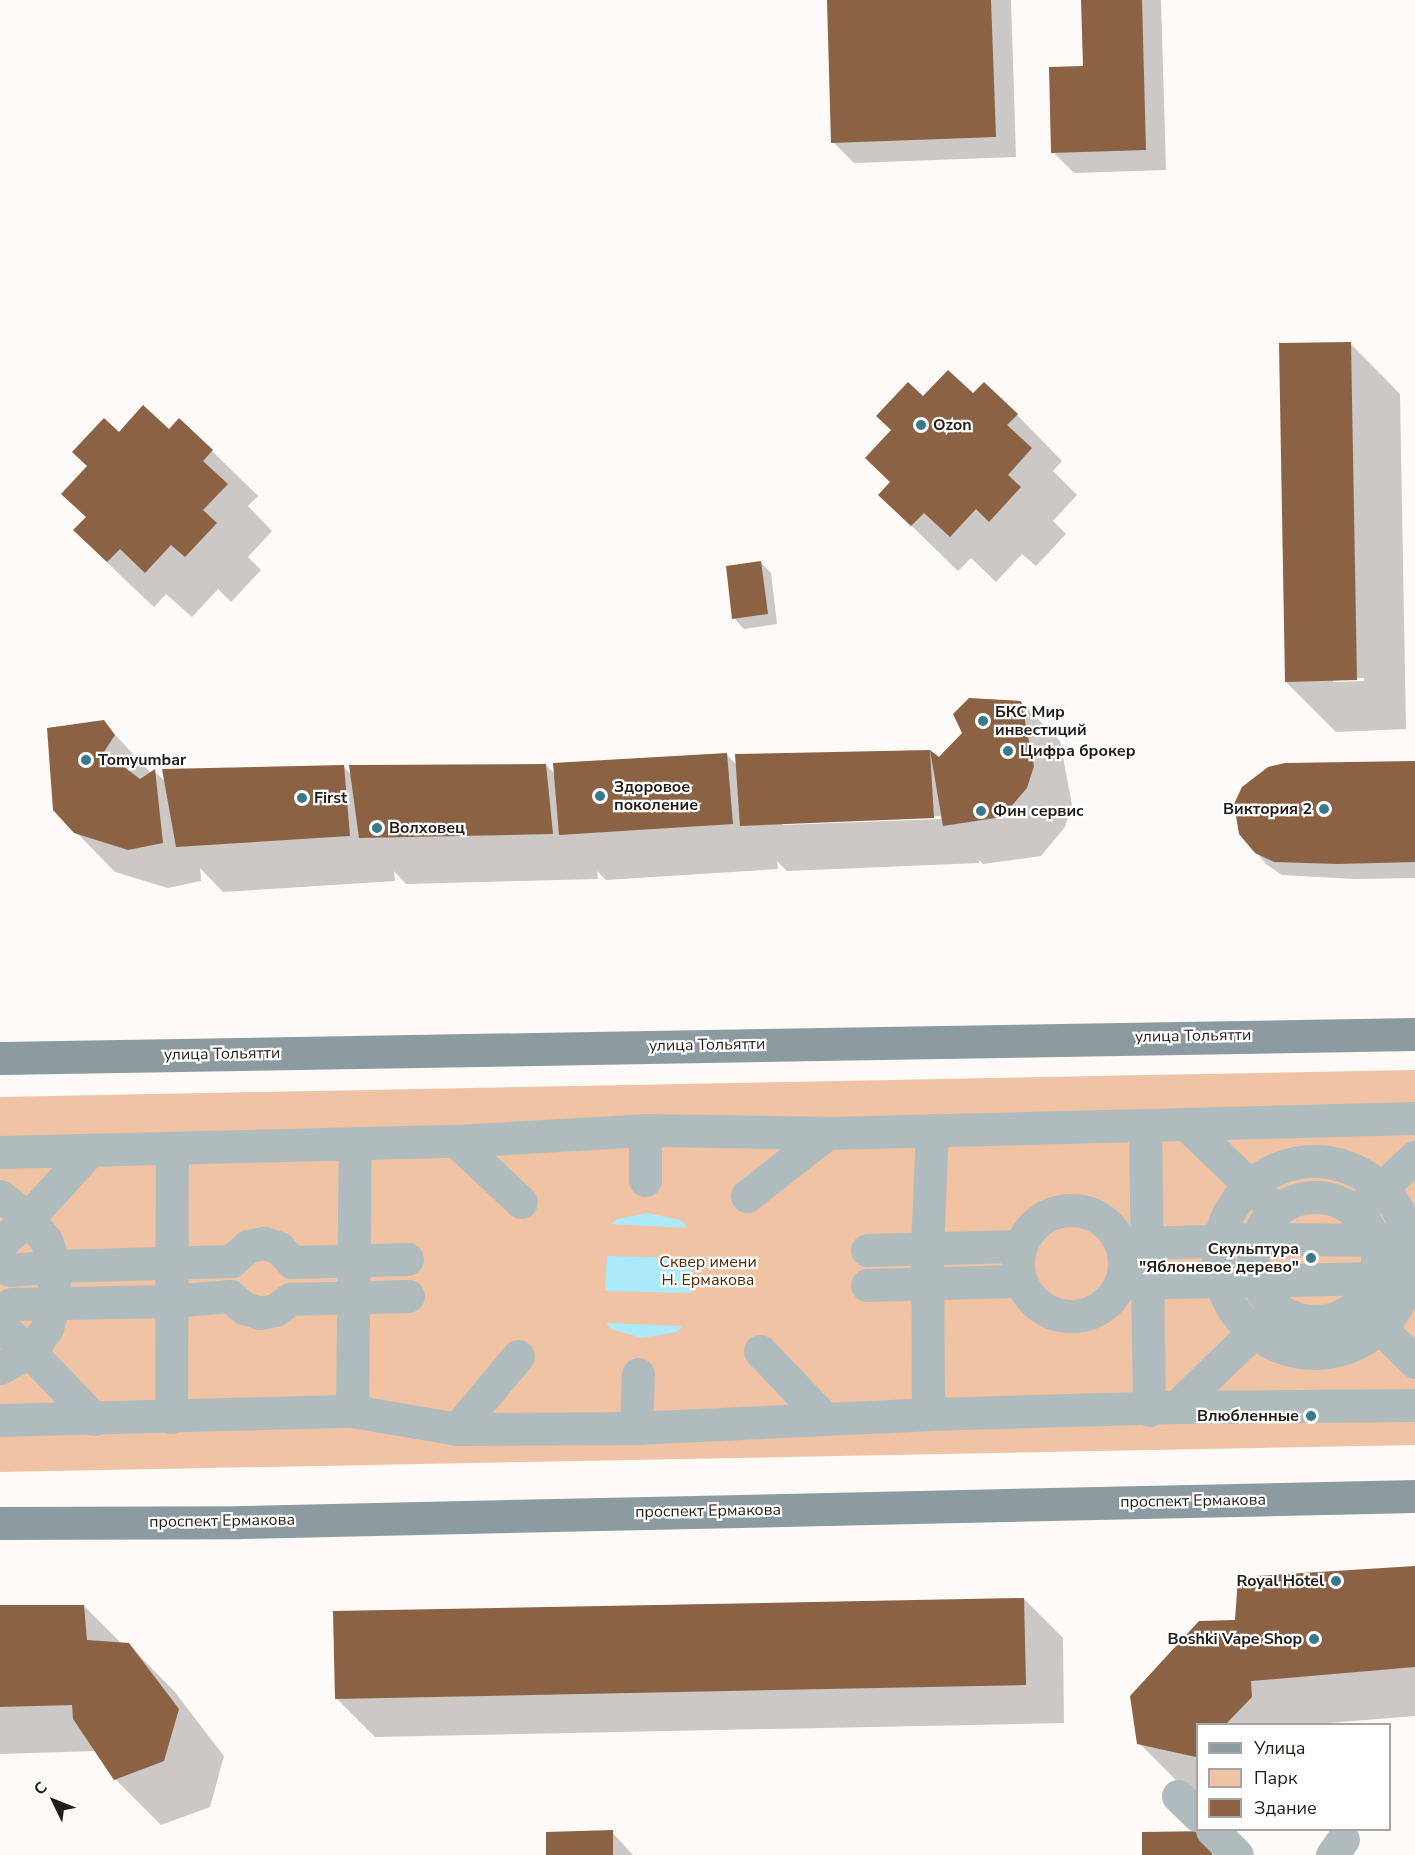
<!DOCTYPE html>
<html>
<head>
<meta charset="utf-8">
<style>
  body { margin:0 }
  #map { position:relative; width:1415px; height:1855px; overflow:hidden; background:#fefaf7; font-family:"Nunito Sans",sans-serif }
  div>[style] { position:absolute }
  .green>* { inset:0; background:#efc3a4 }
  .water>* { inset:0; background:#aaeafb }
  .shadow>* { inset:0; background:#0003 }
  .building>* { inset:0; background:#8b6244 }
  .street>* { height:33px; margin:-16.5px; padding:0 16.5px; transform-origin:16.5px; border-radius:16.5px; background:#b0bbbe }
  .street>.ring { margin:-16.5px; padding:0; box-sizing:content-box; background:none; border:33px solid #b0bbbe; border-radius:50% }
  .secondary>* { height:33px; margin:-16.5px; padding:0 16.5px; transform-origin:16.5px; border-radius:16.5px; background:#8c9ba0 }
  .dots>* { width:16px; height:16px; translate:-50% -50%; box-sizing:border-box; border:3px solid #fff; border-radius:50% }
  span { translate:-50% -50%; white-space:nowrap; text-align:center; line-height:1.15; -webkit-text-stroke:4.5px #fff; paint-order:stroke }
  .poi-label { font-size:16px; color:#231c17; font-weight:700 }
  .left { translate:0 -50%; text-align:left }
  .right { translate:-100% -50%; text-align:right }
  .street-label { font-size:16px; color:#231c17 }
  .park-label { font-size:16px; color:#542a03 }
  .legend { position:absolute; left:1196px; top:1723px; width:195px; height:108px; box-sizing:border-box; background:#fff; border:2px solid #a7a4a2; margin:0; padding:8px 10px; list-style:none; font-size:18px; color:#231c17 }
  .legend li { display:flex; align-items:center; gap:12px; height:30px }
  .legend b { width:30px; border:2px solid #a7a4a2 }
  .north { position:absolute; left:24px; top:1771px; width:60px; height:60px; -webkit-text-stroke:4px #fff; paint-order:stroke; rotate:313deg; font-size:16px; font-weight:700; line-height:24px; text-align:center; color:#231c17 }
  .north::after { content:''; display:block; margin:auto; width:21px; height:27px; background:#231c17; clip-path:polygon(50% 0,100% 100%,50% 72%,0 100%) }
</style>
</head>
<body>
<div id="map">
  <div class="green">
    <div style="clip-path:polygon(1415px 1070px,1415px 1445px,0 1472px,0 1097px)"></div>
  </div>
  <div class="water">
    <div style="clip-path:polygon(648px 1213px,683px 1221px,687px 1228px,611px 1224px,617px 1219px)"></div>
    <div style="clip-path:polygon(607px 1256px,692px 1258px,691px 1293px,605px 1291px)"></div>
    <div style="clip-path:polygon(606px 1323px,682px 1326px,677px 1332px,642px 1338px,611px 1329px)"></div>
  </div>
  <div class="shadow">
    <div style="clip-path:polygon(829px 0,1011px 0,1016px 157px,854px 163px,833px 142px)"></div>
    <div style="clip-path:polygon(1082px 0,1161px 0,1166px 170px,1074px 173px,1053px 152px,1084px 68px)"></div>
    <div style="clip-path:polygon(evenodd,1350px 343px,1400px 394px,1406px 729px,1336px 732px,1286px 682px,1350px 343px,1364px 678px,1364px 681px,1333px 682px,1333px 679px,1364px 678px)"></div>
    <div style="clip-path:polygon(973px 395px,1017px 415px,1062px 461px,1053px 471px,1077px 495px,1053px 521px,1066px 534px,1036px 566px,1022px 554px,996px 582px,971px 558px,958px 571px,880px 495px,891px 483px,923px 398px)"></div>
    <div style="clip-path:polygon(169px 431px,212px 451px,258px 496px,248px 506px,272px 531px,248px 557px,261px 570px,231px 602px,218px 589px,192px 617px,166px 594px,154px 607px,121px 576px,75px 530px,87px 518px,63px 494px,119px 434px)"></div>
    <div style="clip-path:polygon(761px 563px,771px 573px,777px 624px,744px 629px,734px 618px)"></div>
    <div style="clip-path:polygon(evenodd,1021px 702px,1060px 741px,1072px 805px,1065px 827px,1041px 856px,983px 864px,979px 860px,979px 863px,787px 871px,777px 861px,778px 869px,606px 880px,597px 871px,598px 879px,406px 884px,394px 871px,395px 881px,223px 892px,200px 868px,201px 881px,168px 888px,115px 872px,76px 832px,103px 722px,151px 773px,154px 771px,166px 782px,343px 766px,352px 775px,546px 765px,556px 775px,727px 755px,738px 766px,929px 751px,939px 759px,1021px 702px,941px 816px,941px 819px,782px 825px,782px 822px,941px 816px)"></div>
    <div style="clip-path:polygon(1415px 762px,1415px 878px,1355px 879px,1282px 875px,1266px 864px,1240px 833px)"></div>
    <div style="clip-path:polygon(1415px 1567px,1415px 1716px,1316px 1724px,1198px 1724px,1198px 1792px,1185px 1789px,1139px 1743px,1236px 1622px)"></div>
    <div style="clip-path:polygon(1024px 1599px,1063px 1638px,1064px 1723px,375px 1737px,336px 1698px)"></div>
    <div style="clip-path:polygon(84px 1606px,122px 1644px,128px 1644px,174px 1691px,224px 1756px,210px 1807px,161px 1825px,115px 1779px,97px 1751px,0 1754px,0 1607px)"></div>
    <div style="clip-path:polygon(612px 1832px,633px 1855px,547px 1855px)"></div>
  </div>
  <div class="building">
    <div style="clip-path:polygon(827px 0,991px 0,996px 137px,831px 143px)"></div>
    <div style="clip-path:polygon(1081px 0,1142px 0,1146px 150px,1051px 153px,1049px 67px,1083px 66px)"></div>
    <div style="clip-path:polygon(1351px 342px,1357px 680px,1285px 682px,1279px 343px)"></div>
    <div style="clip-path:polygon(948px 370px,973px 393px,984px 382px,1018px 414px,1007px 425px,1032px 448px,1008px 475px,1021px 487px,989px 522px,976px 509px,950px 537px,924px 513px,911px 526px,878px 495px,890px 482px,865px 458px,891px 430px,876px 416px,908px 382px,923px 396px)"></div>
    <div style="clip-path:polygon(143px 405px,169px 429px,179px 418px,213px 450px,203px 461px,228px 484px,203px 510px,217px 523px,185px 557px,171px 545px,145px 573px,120px 549px,107px 562px,73px 530px,86px 517px,61px 494px,87px 466px,72px 452px,104px 418px,119px 432px)"></div>
    <div style="clip-path:polygon(761px 561px,768px 614px,732px 619px,726px 566px)"></div>
    <div style="clip-path:polygon(969px 698px,1021px 701px,1034px 766px,1027px 788px,1002px 817px,943px 826px,930px 750px,939px 757px,962px 733px,953px 714px)"></div>
    <div style="clip-path:polygon(104px 720px,115px 735px,104px 752px,140px 779px,155px 769px,163px 843px,128px 850px,74px 833px,53px 810px,47px 728px)"></div>
    <div style="clip-path:polygon(930px 750px,934px 818px,740px 826px,735px 754px)"></div>
    <div style="clip-path:polygon(727px 753px,733px 824px,559px 835px,553px 763px)"></div>
    <div style="clip-path:polygon(1415px 761px,1415px 862px,1338px 864px,1274px 862px,1255px 853px,1239px 834px,1234px 804px,1242px 787px,1268px 767px,1285px 763px)"></div>
    <div style="clip-path:polygon(546px 764px,553px 834px,359px 838px,349px 765px)"></div>
    <div style="clip-path:polygon(344px 765px,350px 836px,176px 847px,162px 769px)"></div>
    <div style="clip-path:polygon(1415px 1566px,1415px 1667px,1251px 1681px,1252px 1697px,1226px 1724px,1198px 1724px,1196px 1757px,1137px 1744px,1130px 1696px,1199px 1621px,1235px 1620px,1238px 1577px)"></div>
    <div style="clip-path:polygon(1024px 1598px,1026px 1685px,335px 1699px,333px 1611px)"></div>
    <div style="clip-path:polygon(0 1605px,84px 1605px,87px 1640px,129px 1643px,179px 1709px,164px 1761px,114px 1780px,73px 1719px,72px 1705px,0 1707px)"></div>
    <div style="clip-path:polygon(613px 1830px,613px 1855px,546px 1855px,546px 1832px)"></div>
    <div style="clip-path:polygon(1212px 1831px,1212px 1855px,1142px 1855px,1142px 1832px)"></div>
  </div>
  <div class="street">
    <div style="left:1186px;top:1124px;width:111px;rotate:43.9deg"></div>
    <div style="left:1145px;top:1125px;width:285px;rotate:89.2deg"></div>
    <div style="left:645px;top:1130px;width:50px;rotate:90deg"></div>
    <div style="left:456px;top:1141px;width:89px;rotate:43.2deg"></div>
    <div style="left:0;top:1152px;width:456px;rotate:-1.4deg"></div>
    <div style="left:456px;top:1141px;width:189px;rotate:-3.3deg"></div>
    <div style="left:645px;top:1130px;width:182px;rotate:0.9deg"></div>
    <div style="left:827px;top:1133px;width:588px;rotate:-1.46deg"></div>
    <div class="ring" style="left:1218px;top:1161px;width:159px;height:159px"></div>
    <div style="left:0;top:1196px;width:36px;rotate:38deg"></div>
    <div style="left:28px;top:1218px;width:28px;rotate:51deg"></div>
    <div style="left:46px;top:1240px;width:28px;rotate:71deg"></div>
    <div style="left:55px;top:1266px;width:38px;rotate:93deg"></div>
    <div style="left:53px;top:1304px;width:25px;rotate:104deg"></div>
    <div style="left:47px;top:1328px;width:29px;rotate:125deg"></div>
    <div style="left:30px;top:1352px;width:34px;rotate:152deg"></div>
    <div style="left:747px;top:1196px;width:102px;rotate:-38.2deg"></div>
    <div class="ring" style="left:1253px;top:1197px;width:91px;height:91px"></div>
    <div style="left:1366px;top:1202px;width:67px;rotate:-42.6deg"></div>
    <div class="ring" style="left:1018px;top:1210px;width:73px;height:73px"></div>
    <div style="left:0;top:1244px;width:38px;rotate:-43deg"></div>
    <div style="left:28px;top:1218px;width:92px;rotate:-47.6deg"></div>
    <div style="left:1122px;top:1244px;width:134px;rotate:-2.1deg"></div>
    <div style="left:1256px;top:1239px;width:139px;rotate:0.4deg"></div>
    <div style="left:867px;top:1250px;width:152px;rotate:-1.5deg"></div>
    <div style="left:10px;top:1270px;width:45px;rotate:-5.1deg"></div>
    <div style="left:55px;top:1266px;width:176px;rotate:-1.6deg"></div>
    <div style="left:231px;top:1261px;width:23px;rotate:-41deg"></div>
    <div style="left:248px;top:1246px;width:16px;rotate:-11deg"></div>
    <div style="left:264px;top:1243px;width:16px;rotate:18deg"></div>
    <div style="left:279px;top:1248px;width:19px;rotate:47deg"></div>
    <div style="left:292px;top:1262px;width:115px;rotate:-1.5deg"></div>
    <div style="left:1121px;top:1283px;width:271px;rotate:-1.1deg"></div>
    <div style="left:867px;top:1285px;width:153px;rotate:-1.5deg"></div>
    <div style="left:11px;top:1304px;width:160px;rotate:-1.1deg"></div>
    <div style="left:171px;top:1301px;width:59px;rotate:-4.8deg"></div>
    <div style="left:230px;top:1296px;width:18px;rotate:41deg"></div>
    <div style="left:244px;top:1308px;width:17px;rotate:17deg"></div>
    <div style="left:260px;top:1313px;width:15px;rotate:-11deg"></div>
    <div style="left:275px;top:1310px;width:19px;rotate:-36deg"></div>
    <div style="left:290px;top:1299px;width:118px;rotate:-1.5deg"></div>
    <div style="left:1365px;top:1313px;width:70px;rotate:44.4deg"></div>
    <div style="left:0;top:1326px;width:40px;rotate:41deg"></div>
    <div style="left:30px;top:1352px;width:93px;rotate:46.3deg"></div>
    <div style="left:760px;top:1351px;width:93px;rotate:46.3deg"></div>
    <div style="left:1176px;top:1407px;width:129px;rotate:-44.1deg"></div>
    <div style="left:352px;top:1411px;width:267px;rotate:-89.4deg"></div>
    <div style="left:928px;top:1414px;width:166px;rotate:-90.3deg"></div>
    <div style="left:927px;top:1248px;width:118px;rotate:-87.6deg"></div>
    <div style="left:171px;top:1417px;width:269px;rotate:-89.8deg"></div>
    <div style="left:0;top:1420px;width:352px;rotate:-1.5deg"></div>
    <div style="left:352px;top:1411px;width:107px;rotate:9.7deg"></div>
    <div style="left:457px;top:1429px;width:179px;rotate:-0.3deg"></div>
    <div style="left:636px;top:1428px;width:292px;rotate:-2.7deg"></div>
    <div style="left:928px;top:1414px;width:248px;rotate:-1.6deg"></div>
    <div style="left:1176px;top:1407px;width:239px;rotate:-0.5deg"></div>
    <div style="left:636px;top:1428px;width:54px;rotate:-87.9deg"></div>
    <div style="left:457px;top:1429px;width:95px;rotate:-50.1deg"></div>
    <div style="left:1178px;top:1796px;width:28px;rotate:44deg"></div>
    <div style="left:1212px;top:1830px;width:35px;rotate:45deg"></div>
    <div style="left:1332px;top:1855px;width:19px;rotate:-55deg"></div>
  </div>
  <div class="secondary">
    <div style="left:0;top:1058px;width:1415px;rotate:-0.97deg"></div>
    <div style="left:0;top:1523px;width:240px;rotate:-0.2deg"></div>
    <div style="left:240px;top:1522px;width:1175px;rotate:-1.27deg"></div>
  </div>
  <div class="dots">
    <div style="left:921px;top:425px;background:#377a8b"></div>
    <div style="left:983px;top:721px;background:#377a8b"></div>
    <div style="left:1008px;top:751px;background:#377a8b"></div>
    <div style="left:86px;top:760px;background:#377a8b"></div>
    <div style="left:600px;top:796px;background:#377a8b"></div>
    <div style="left:302px;top:798px;background:#377a8b"></div>
    <div style="left:1324px;top:809px;background:#377a8b"></div>
    <div style="left:981px;top:811px;background:#377a8b"></div>
    <div style="left:377px;top:828px;background:#377a8b"></div>
    <div style="left:1311px;top:1258px;background:#377a8b"></div>
    <div style="left:1311px;top:1416px;background:#377a8b"></div>
    <div style="left:1336px;top:1581px;background:#377a8b"></div>
    <div style="left:1314px;top:1639px;background:#377a8b"></div>
  </div>
  <div class="poi-label">
    <span class="left" style="left:933px;top:425px">Ozon</span>
    <span class="left" style="left:995px;top:721px">БКС Мир<br>инвестиций</span>
    <span class="left" style="left:1020px;top:751px">Цифра брокер</span>
    <span class="left" style="left:98px;top:760px">Tomyumbar</span>
    <span class="left" style="left:614px;top:796px">Здоровое<br>поколение</span>
    <span class="left" style="left:314px;top:798px">First</span>
    <span class="right" style="left:1312px;top:809px">Виктория 2</span>
    <span class="left" style="left:993px;top:811px">Фин сервис</span>
    <span class="left" style="left:389px;top:828px">Волховец</span>
    <span class="right" style="left:1299px;top:1258px">Скульптура<br>"Яблоневое дерево"</span>
    <span class="right" style="left:1299px;top:1416px">Влюбленные</span>
    <span class="right" style="left:1324px;top:1581px">Royal Hotel</span>
    <span class="right" style="left:1302px;top:1639px">Boshki Vape Shop</span>
  </div>
  <div class="street-label">
    <span style="left:1193px;top:1036px;rotate:-1deg">улица Тольятти</span>
    <span style="left:707px;top:1045px;rotate:-1deg">улица Тольятти</span>
    <span style="left:222px;top:1054px;rotate:-1deg">улица Тольятти</span>
    <span style="left:1193px;top:1501px;rotate:-1deg">проспект Ермакова</span>
    <span style="left:708px;top:1511px;rotate:-1deg">проспект Ермакова</span>
    <span style="left:222px;top:1521px;rotate:-1deg">проспект Ермакова</span>
  </div>
  <div class="park-label">
    <span style="left:708px;top:1271px">Сквер имени<br>Н. Ермакова</span>
  </div>
  <ul class="legend">
  <li><b style="height:8px;background:#8c9ba0"></b>Улица</li>
  <li><b style="height:16px;background:#efc3a4"></b>Парк</li>
  <li><b style="height:16px;background:#8b6244"></b>Здание</li>
  </ul>
  <div class="north">С</div>
</div>
</body>
</html>
